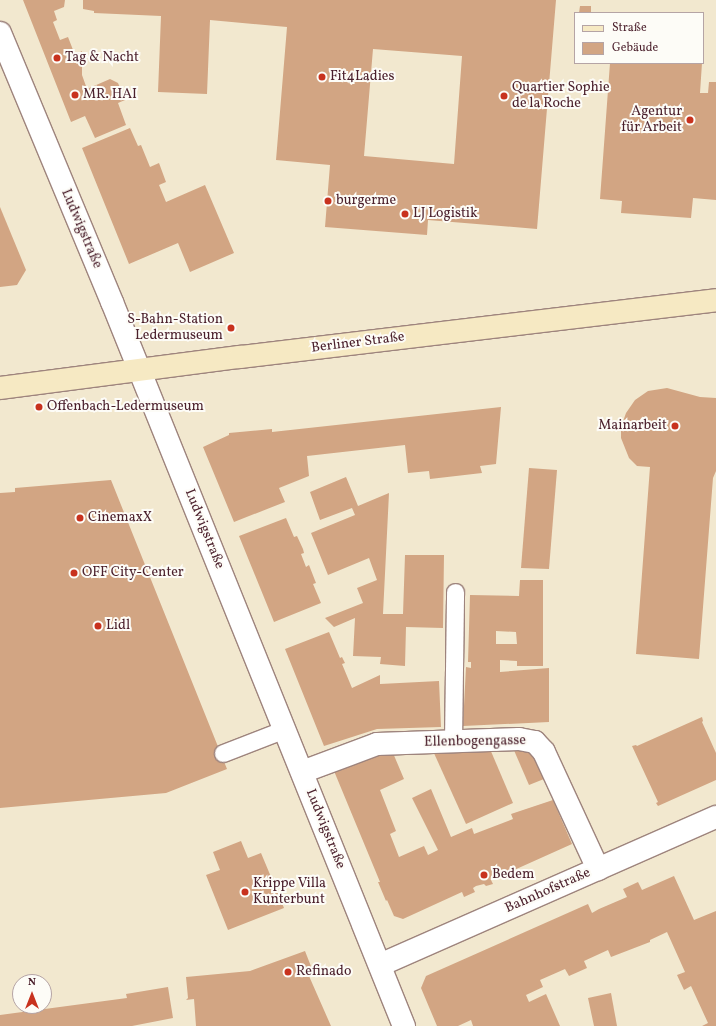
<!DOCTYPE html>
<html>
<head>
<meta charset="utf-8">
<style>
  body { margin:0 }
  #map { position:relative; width:716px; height:1026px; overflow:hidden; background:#f2e8cf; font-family:Vollkorn,serif }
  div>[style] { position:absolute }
  .building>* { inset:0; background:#d2a583 }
  .roads { filter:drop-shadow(1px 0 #9e847d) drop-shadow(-1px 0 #9e847d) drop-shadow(0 1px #9e847d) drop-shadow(0 -1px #9e847d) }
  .lane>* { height:17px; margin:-8.5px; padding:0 8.5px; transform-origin:8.5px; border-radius:8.5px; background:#fff }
  .street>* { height:22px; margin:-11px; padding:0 11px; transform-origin:11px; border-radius:11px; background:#fff }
  .secondary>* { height:22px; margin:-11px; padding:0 11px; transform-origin:11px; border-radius:11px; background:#f6e9c3 }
  .dots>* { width:11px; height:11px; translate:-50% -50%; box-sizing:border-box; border:2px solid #fdfcf7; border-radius:50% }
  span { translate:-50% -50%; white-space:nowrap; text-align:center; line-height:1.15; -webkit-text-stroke:4px #fdfcf7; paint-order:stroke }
  .poi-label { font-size:14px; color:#4a1f2b }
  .left { translate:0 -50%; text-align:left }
  .right { translate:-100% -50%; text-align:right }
  .street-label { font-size:14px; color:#4a1f2b }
  .legend { position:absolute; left:574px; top:12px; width:130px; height:52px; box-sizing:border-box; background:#fdfcf7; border:1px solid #b5a4a5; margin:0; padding:5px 7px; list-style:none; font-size:12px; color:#4a1f2b }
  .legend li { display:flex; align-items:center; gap:8px; height:20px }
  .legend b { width:20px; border:1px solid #b5a4a5 }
  .north { position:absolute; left:12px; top:974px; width:40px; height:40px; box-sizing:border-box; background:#fdfcf7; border:1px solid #b5a4a5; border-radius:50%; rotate:0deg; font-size:11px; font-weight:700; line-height:16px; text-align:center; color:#4a1f2b }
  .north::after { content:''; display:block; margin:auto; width:14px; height:18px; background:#c8321e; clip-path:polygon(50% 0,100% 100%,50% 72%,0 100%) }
</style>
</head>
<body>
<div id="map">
  <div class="building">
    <div style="clip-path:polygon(23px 0,65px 0,64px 7px,54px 11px,57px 20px,53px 22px,60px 40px,68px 37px,75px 55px,82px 51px,82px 75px,87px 89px,110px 79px,118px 83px,125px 100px,118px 103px,126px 125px,95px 138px,85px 116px,71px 122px)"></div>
    <div style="clip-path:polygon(evenodd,83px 0,556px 0,537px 229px,428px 220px,427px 235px,325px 227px,330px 165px,276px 160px,287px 27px,210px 20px,207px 94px,158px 92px,161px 16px,94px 13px,94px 11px,83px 9px,83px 0,373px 49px,462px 56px,454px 164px,364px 156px,373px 49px)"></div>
    <div style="clip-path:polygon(580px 6px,591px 6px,591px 13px,579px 13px)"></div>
    <div style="clip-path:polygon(610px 63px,702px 63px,700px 93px,708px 93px,709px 82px,716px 82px,716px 200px,693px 198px,691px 218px,621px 213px,622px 201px,600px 199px)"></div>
    <div style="clip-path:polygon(130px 128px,138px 146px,141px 145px,150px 167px,159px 163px,166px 182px,159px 185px,166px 202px,205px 185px,234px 253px,190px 272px,178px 243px,129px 264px,82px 148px)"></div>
    <div style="clip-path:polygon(0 207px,26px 270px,17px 285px,0 287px)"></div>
    <div style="clip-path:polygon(667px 388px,700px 397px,716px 398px,716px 471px,713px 478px,699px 659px,636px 654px,650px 467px,637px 466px,629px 458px,621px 438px,621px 427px,626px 413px,635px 400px,648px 391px)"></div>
    <div style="clip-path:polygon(501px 407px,496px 464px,480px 466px,482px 473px,430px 479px,429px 471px,408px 473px,405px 445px,307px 456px,309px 476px,279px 488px,285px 502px,234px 522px,203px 447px,229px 435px,229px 433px,272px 429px,272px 432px)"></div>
    <div style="clip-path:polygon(529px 468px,557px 470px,549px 569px,521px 568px)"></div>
    <div style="clip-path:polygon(346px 477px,358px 506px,389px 493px,383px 614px,403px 614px,405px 555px,444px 555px,443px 628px,406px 627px,405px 666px,380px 664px,381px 657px,353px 656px,355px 618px,334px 627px,325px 618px,363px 603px,357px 588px,377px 580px,369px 558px,328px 575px,311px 533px,355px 515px,352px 508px,320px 520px,310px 492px)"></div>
    <div style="clip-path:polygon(111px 480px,227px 769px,166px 793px,0 808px,0 493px,15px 492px,15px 488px)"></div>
    <div style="clip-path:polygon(286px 518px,294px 537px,297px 536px,303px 549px,304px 553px,301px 554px,306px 567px,309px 565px,316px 583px,313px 584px,321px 603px,274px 622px,239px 536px)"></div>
    <div style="clip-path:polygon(evenodd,520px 580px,543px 580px,543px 666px,517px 666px,517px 661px,500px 660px,500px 672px,549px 668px,549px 722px,463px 726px,466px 667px,471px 668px,471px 662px,468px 662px,470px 595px,519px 596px,520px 580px,496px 631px,516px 632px,517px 644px,496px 644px,496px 631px)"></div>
    <div style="clip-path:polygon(329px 632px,340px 658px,342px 657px,345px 663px,342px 664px,352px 688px,380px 675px,380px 684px,439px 681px,441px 727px,377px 729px,324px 746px,285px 649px)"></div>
    <div style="clip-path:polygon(702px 717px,703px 721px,702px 722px,716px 753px,716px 780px,658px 806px,656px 803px,658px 802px,632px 746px,636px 745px,637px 746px)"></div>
    <div style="clip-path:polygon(513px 748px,521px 748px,534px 756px,544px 779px,529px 785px)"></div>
    <div style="clip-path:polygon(490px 749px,513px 803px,466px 824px,433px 751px)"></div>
    <div style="clip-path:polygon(386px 753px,393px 753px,404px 779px,380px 790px,396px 831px,390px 834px,399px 857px,424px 846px,428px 855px,438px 850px,412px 798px,431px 789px,451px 837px,472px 828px,474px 834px,513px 819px,511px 814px,553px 800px,572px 844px,496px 878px,491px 880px,493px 884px,486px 886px,484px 884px,476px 886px,473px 888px,475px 892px,464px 897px,462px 892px,403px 919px,394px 916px,387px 900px,386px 901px,378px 882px,380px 882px,334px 771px)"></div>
    <div style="clip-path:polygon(241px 841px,248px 858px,261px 853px,284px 908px,228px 930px,206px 875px,220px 870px,213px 852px)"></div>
    <div style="clip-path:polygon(674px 876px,694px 920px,716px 911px,716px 1026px,702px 1026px,708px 1023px,691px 986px,684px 990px,677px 975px,685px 972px,667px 932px,650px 940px,650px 942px,611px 957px,608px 950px,584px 961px,587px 968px,569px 976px,565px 969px,540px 980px,543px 987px,526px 995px,529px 1002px,546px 994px,560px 1026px,473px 1026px,471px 1020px,458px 1026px,437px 1026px,421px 988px,426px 976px,588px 904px,592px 913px,599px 909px,627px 897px,623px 889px,638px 882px,642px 890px)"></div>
    <div style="clip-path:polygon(305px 951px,314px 974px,309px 976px,331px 1026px,196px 1026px,194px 999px,186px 1000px,188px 998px,186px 977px,250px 971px)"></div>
    <div style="clip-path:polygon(168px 987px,173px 1018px,132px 1026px,0 1026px,0 1015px,127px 998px,126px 994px)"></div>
    <div style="clip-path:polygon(611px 993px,617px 1026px,594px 1026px,588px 998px)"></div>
  </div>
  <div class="roads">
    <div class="lane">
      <div style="left:453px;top:741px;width:149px;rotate:-89.2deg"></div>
      <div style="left:223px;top:753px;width:66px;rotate:-21.2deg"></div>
    </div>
    <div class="street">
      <div style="left:0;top:33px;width:291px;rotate:67.4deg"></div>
      <div style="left:112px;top:302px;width:781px;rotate:68.04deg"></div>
      <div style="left:302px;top:772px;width:80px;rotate:-20.5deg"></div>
      <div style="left:377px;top:744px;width:142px;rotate:-2deg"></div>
      <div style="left:519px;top:739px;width:16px;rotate:11deg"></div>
      <div style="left:535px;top:742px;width:13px;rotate:48deg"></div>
      <div style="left:544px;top:752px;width:129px;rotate:65.2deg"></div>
      <div style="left:380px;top:965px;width:367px;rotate:-23.8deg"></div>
    </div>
    <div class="secondary">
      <div style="left:0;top:388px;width:242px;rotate:-7.4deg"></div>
      <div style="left:240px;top:357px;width:479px;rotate:-6.8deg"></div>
    </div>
  </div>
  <div class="dots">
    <div style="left:57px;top:58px;background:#c8321e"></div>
    <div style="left:322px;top:77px;background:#c8321e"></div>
    <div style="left:75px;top:95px;background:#c8321e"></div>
    <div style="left:504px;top:96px;background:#c8321e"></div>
    <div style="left:690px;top:120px;background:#c8321e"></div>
    <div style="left:328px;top:201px;background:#c8321e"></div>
    <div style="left:405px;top:214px;background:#c8321e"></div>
    <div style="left:231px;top:328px;background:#c8321e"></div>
    <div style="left:39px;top:407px;background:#c8321e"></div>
    <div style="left:675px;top:426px;background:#c8321e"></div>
    <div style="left:80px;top:518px;background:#c8321e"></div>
    <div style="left:74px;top:573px;background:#c8321e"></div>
    <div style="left:98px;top:626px;background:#c8321e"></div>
    <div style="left:484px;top:875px;background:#c8321e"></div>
    <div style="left:245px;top:892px;background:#c8321e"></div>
    <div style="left:288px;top:972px;background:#c8321e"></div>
  </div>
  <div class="poi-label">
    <span class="left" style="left:65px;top:58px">Tag &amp; Nacht</span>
    <span class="left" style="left:330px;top:77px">Fit4Ladies</span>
    <span class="left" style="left:512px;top:96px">Quartier Sophie<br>de la Roche</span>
    <span class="left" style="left:83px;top:95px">MR. HAI</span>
    <span class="right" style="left:682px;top:120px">Agentur<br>für Arbeit</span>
    <span class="left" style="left:336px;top:201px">burgerme</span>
    <span class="left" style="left:413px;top:214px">LJ Logistik</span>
    <span class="right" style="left:223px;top:328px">S-Bahn-Station<br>Ledermuseum</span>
    <span class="left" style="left:47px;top:407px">Offenbach-Ledermuseum</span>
    <span class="right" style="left:667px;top:426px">Mainarbeit</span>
    <span class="left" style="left:88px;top:518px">CinemaxX</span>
    <span class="left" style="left:82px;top:573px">OFF City-Center</span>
    <span class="left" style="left:106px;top:626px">Lidl</span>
    <span class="left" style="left:492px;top:875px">Bedem</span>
    <span class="left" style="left:253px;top:892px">Krippe Villa<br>Kunterbunt</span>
    <span class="left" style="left:296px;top:972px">Refinado</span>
  </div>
  <div class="street-label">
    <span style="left:81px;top:229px;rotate:67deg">Ludwigstraße</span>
    <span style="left:358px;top:343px;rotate:-7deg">Berliner Straße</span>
    <span style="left:204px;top:529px;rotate:68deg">Ludwigstraße</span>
    <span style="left:475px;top:742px;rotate:-1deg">Ellenbogengasse</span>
    <span style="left:325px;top:829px;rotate:68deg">Ludwigstraße</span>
    <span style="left:548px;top:891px;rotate:-24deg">Bahnhofstraße</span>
  </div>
  <ul class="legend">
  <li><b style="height:5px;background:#f6e9c3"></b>Straße</li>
  <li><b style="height:11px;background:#d2a583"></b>Gebäude</li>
  </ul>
  <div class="north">N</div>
</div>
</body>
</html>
